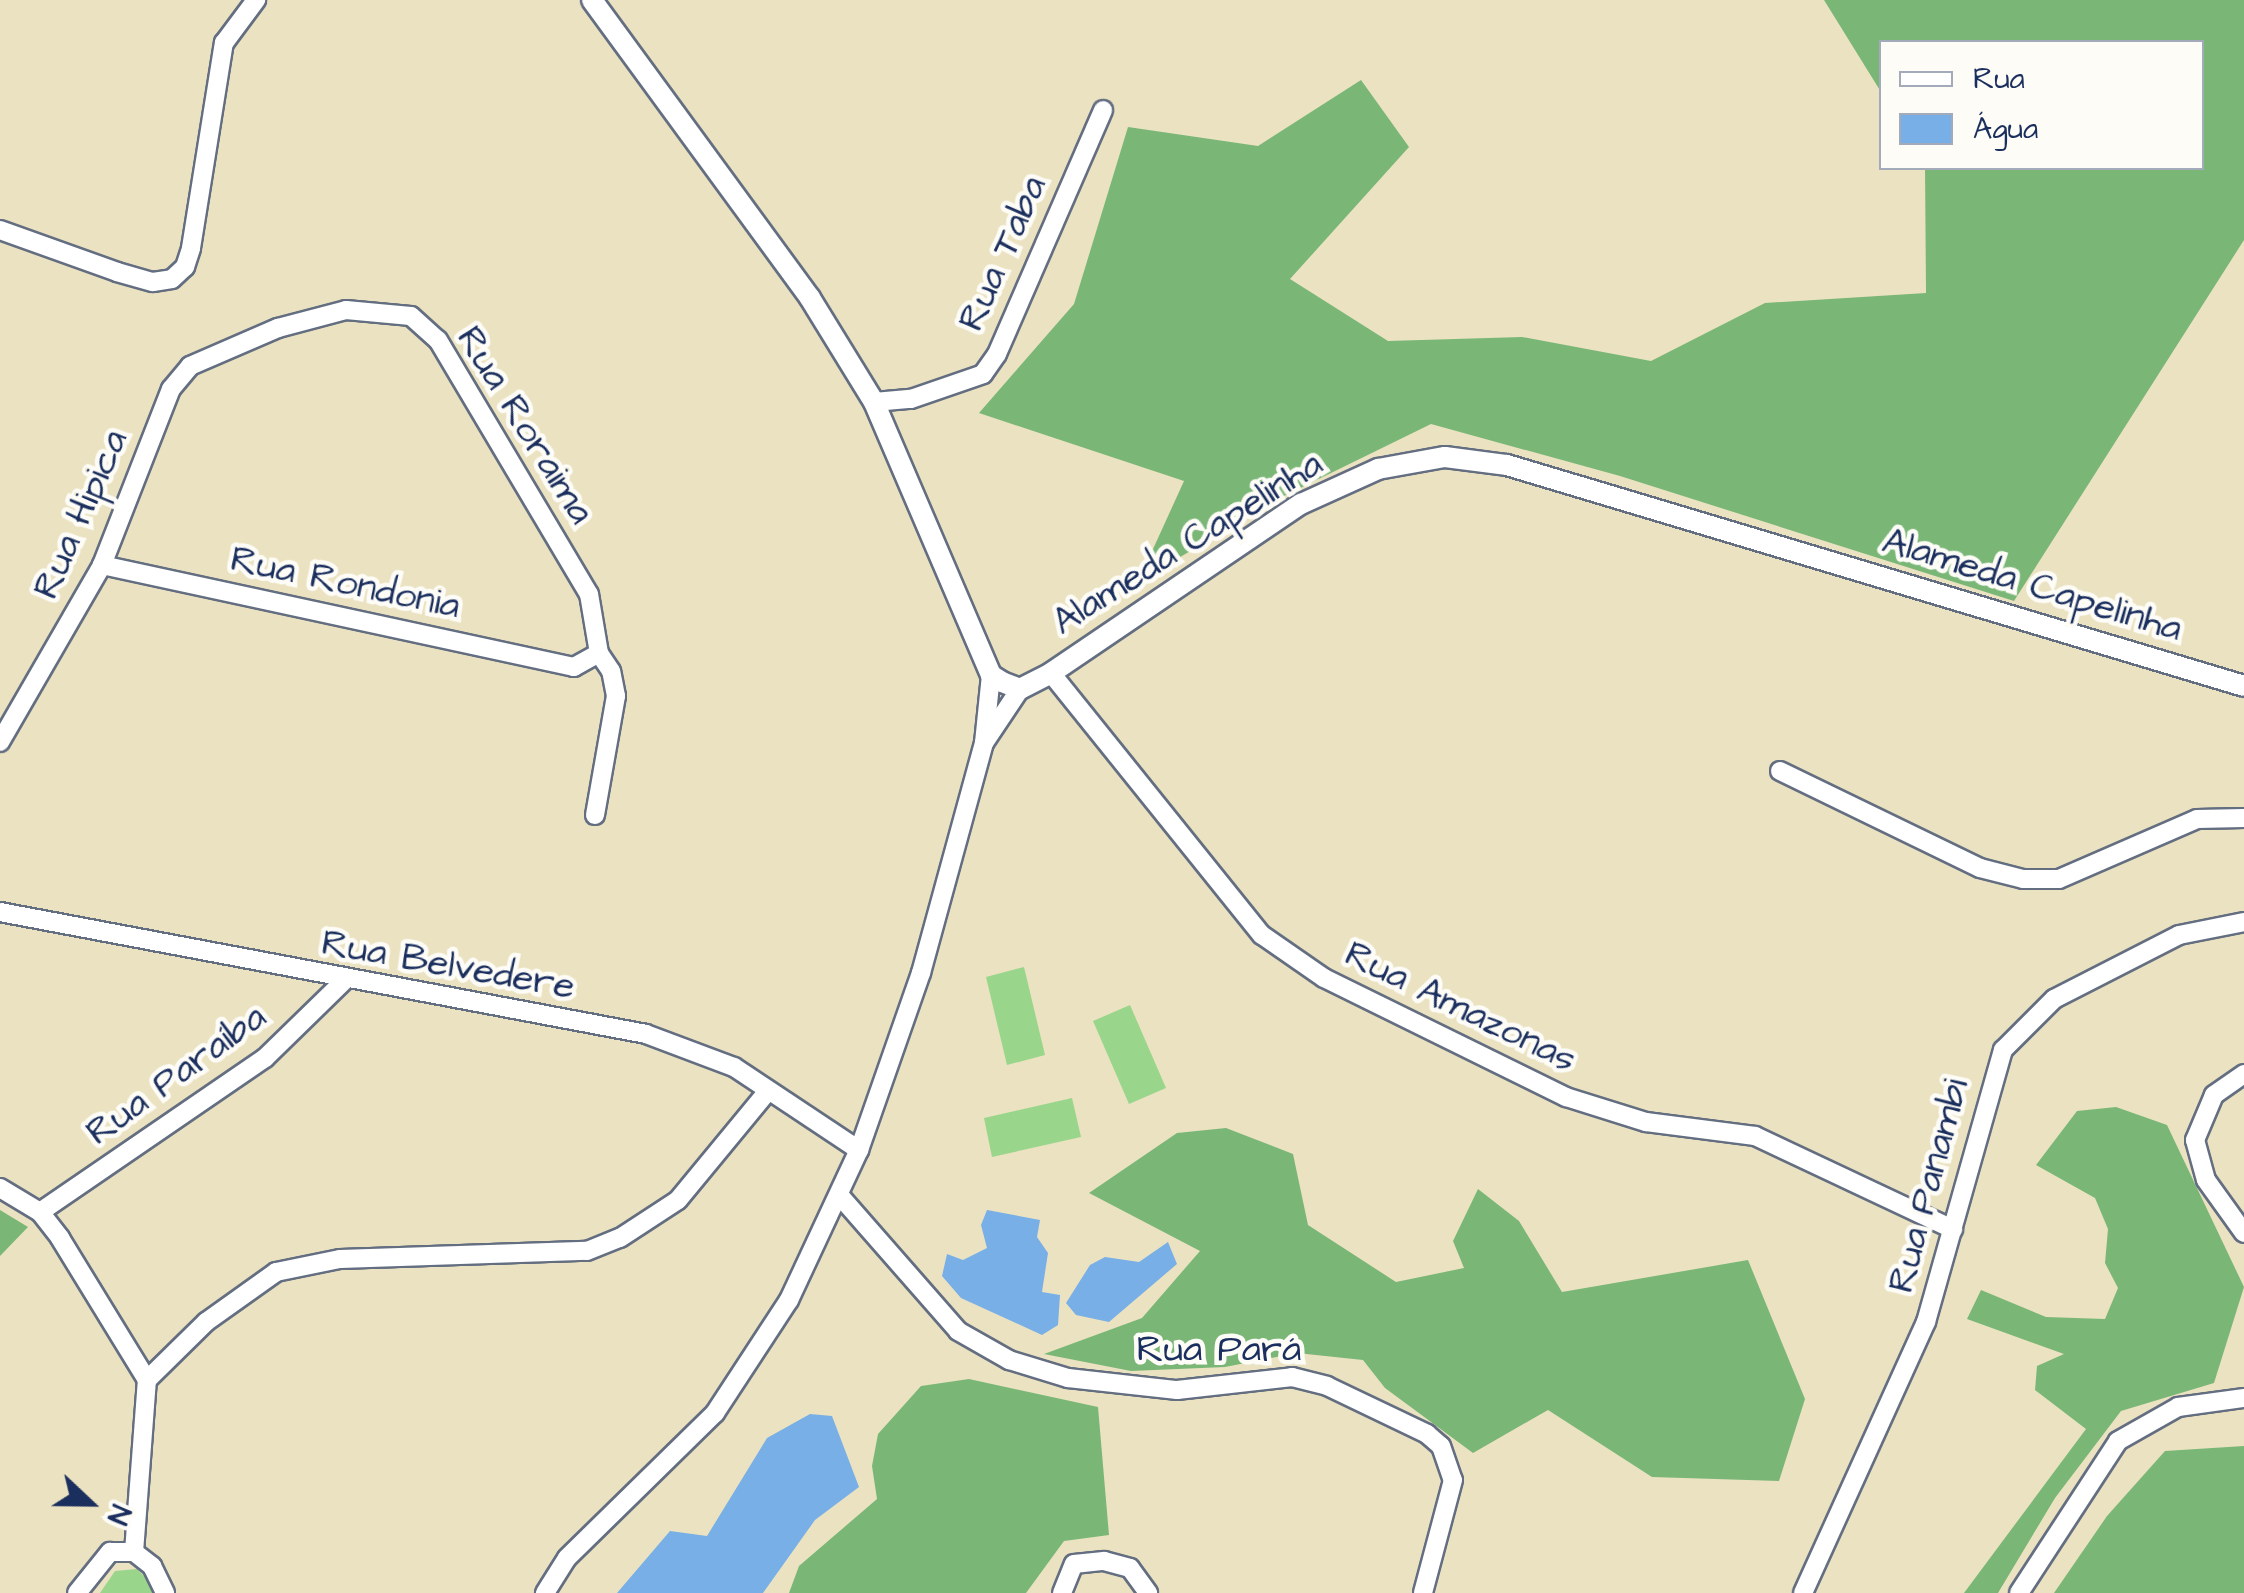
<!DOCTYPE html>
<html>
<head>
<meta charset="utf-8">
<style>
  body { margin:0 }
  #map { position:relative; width:2244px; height:1593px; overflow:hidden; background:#ebe2c1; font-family:"Architects Daughter",sans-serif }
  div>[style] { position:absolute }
  .green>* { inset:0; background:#99d68b }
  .forest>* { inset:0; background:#7ab777 }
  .water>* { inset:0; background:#77afe6 }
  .roads { filter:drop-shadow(2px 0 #646e81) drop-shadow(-2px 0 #646e81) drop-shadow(0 2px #646e81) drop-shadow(0 -2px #646e81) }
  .minor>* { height:18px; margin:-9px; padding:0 9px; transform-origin:9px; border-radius:9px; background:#fff }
  .tertiary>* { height:20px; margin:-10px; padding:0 10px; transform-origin:10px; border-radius:10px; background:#fff }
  span { translate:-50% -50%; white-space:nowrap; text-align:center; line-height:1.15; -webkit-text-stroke:9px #fdfcf7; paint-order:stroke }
  .street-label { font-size:38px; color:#1b2f5e }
  .legend { position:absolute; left:1879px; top:40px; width:325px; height:130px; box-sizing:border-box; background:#fdfcf7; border:2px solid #a3aaba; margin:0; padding:12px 18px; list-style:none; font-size:30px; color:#1b2f5e }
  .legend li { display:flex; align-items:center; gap:20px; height:50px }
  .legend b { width:50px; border:2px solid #a3aaba }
  .north { position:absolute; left:40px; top:1453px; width:100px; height:100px; -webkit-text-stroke:8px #fdfcf7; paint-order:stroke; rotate:112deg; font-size:28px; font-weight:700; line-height:40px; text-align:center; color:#1b2f5e }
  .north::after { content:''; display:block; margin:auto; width:35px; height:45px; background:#1b2f5e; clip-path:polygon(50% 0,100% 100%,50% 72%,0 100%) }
</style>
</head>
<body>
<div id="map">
  <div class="green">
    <div style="clip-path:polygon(1024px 967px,1045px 1055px,1007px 1065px,986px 977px)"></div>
    <div style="clip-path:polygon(1130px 1005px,1166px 1088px,1129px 1104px,1093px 1021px)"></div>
    <div style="clip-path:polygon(1072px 1098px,1081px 1137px,992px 1157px,984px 1118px)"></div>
    <div style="clip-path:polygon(137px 1569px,161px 1593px,100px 1593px,115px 1571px)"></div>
  </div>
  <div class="forest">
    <div style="clip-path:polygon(1824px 0,2244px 0,2244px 240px,2014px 601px,1620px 476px,1431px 424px,1280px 498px,1138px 582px,1184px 481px,979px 413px,1074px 304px,1128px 127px,1258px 146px,1361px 80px,1409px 147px,1290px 279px,1388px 341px,1522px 337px,1651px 361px,1765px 303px,1926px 293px,1925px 168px,2202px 168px,2202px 42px,1882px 42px,1881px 92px)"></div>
    <div style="clip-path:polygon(2116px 1107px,2167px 1125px,2244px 1287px,2214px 1383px,2121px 1411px,2055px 1498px,1998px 1593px,1964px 1593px,2086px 1429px,2035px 1390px,2037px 1366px,2064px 1354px,1967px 1319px,1981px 1290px,2046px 1317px,2105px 1319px,2118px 1288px,2105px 1263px,2108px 1229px,2095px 1198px,2036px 1165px,2077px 1111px)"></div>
    <div style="clip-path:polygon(1226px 1128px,1293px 1154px,1308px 1225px,1396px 1282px,1464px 1268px,1453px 1241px,1478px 1189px,1519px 1221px,1562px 1292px,1748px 1260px,1805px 1399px,1779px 1481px,1652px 1477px,1548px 1410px,1473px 1453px,1385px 1388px,1363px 1360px,1297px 1353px,1225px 1367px,1131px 1371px,1044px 1354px,1142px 1318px,1200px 1251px,1089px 1193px,1177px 1133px)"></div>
    <div style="clip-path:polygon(0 1210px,28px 1227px,0 1256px)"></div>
    <div style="clip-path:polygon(969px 1379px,1098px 1407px,1109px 1535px,1064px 1541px,1026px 1593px,789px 1593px,799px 1566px,877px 1499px,872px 1466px,878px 1434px,921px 1386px)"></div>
    <div style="clip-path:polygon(2244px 1446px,2244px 1593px,2054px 1593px,2107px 1516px,2165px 1451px)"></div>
  </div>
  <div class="water">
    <div style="clip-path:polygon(987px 1210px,1040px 1220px,1037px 1237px,1048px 1253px,1042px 1292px,1060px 1295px,1058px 1325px,1042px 1335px,961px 1298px,942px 1276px,947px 1254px,963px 1260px,987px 1248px,981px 1225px)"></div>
    <div style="clip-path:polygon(1168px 1242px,1177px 1264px,1109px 1322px,1076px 1315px,1066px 1303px,1090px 1265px,1105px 1257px,1139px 1262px)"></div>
    <div style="clip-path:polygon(810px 1414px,832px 1416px,859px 1487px,815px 1520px,763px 1593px,617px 1593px,670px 1531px,707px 1536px,767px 1438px)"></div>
  </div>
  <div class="roads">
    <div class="minor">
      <div style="left:0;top:230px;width:124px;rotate:19.7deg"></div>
      <div style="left:117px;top:272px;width:37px;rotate:16deg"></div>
      <div style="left:153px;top:282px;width:19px;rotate:-9deg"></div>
      <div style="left:172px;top:279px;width:18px;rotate:-43deg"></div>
      <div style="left:185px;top:267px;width:20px;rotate:-72deg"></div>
      <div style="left:191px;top:248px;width:208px;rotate:-80.9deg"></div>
      <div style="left:224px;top:43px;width:54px;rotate:-53.3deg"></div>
      <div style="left:874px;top:402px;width:37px;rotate:-5deg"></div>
      <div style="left:911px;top:399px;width:76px;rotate:-19.1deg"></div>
      <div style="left:983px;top:374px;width:24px;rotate:-55deg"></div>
      <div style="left:997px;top:354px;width:266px;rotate:-66.5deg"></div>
      <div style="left:1051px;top:673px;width:336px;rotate:51.2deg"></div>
      <div style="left:1262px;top:935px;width:75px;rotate:34.7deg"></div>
      <div style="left:1324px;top:978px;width:270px;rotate:26.2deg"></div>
      <div style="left:1566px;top:1097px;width:84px;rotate:17.4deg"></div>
      <div style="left:1646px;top:1122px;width:110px;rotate:7.3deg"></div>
      <div style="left:1755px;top:1136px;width:219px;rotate:25.2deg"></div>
      <div style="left:991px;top:675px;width:68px;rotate:95.9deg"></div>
      <div style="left:984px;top:743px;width:65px;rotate:-56.3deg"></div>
      <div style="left:0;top:742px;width:204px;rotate:-60deg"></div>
      <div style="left:102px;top:565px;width:189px;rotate:-68.6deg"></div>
      <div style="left:171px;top:389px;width:30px;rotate:-50deg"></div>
      <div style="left:190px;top:366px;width:96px;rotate:-23.4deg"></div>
      <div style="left:278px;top:328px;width:70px;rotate:-14.8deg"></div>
      <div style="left:346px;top:310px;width:65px;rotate:5.3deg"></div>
      <div style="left:411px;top:316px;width:36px;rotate:42deg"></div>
      <div style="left:438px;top:340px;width:295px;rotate:59.3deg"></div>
      <div style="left:589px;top:594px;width:60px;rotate:80.4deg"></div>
      <div style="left:599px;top:653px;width:29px;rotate:151deg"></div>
      <div style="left:574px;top:667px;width:483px;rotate:-167.8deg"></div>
      <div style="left:1780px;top:771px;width:222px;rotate:25.9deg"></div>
      <div style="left:1980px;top:868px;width:44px;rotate:14.3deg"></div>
      <div style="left:2023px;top:879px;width:36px"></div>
      <div style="left:2059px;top:879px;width:150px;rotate:-23.5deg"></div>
      <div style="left:2197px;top:819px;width:47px;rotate:-1.2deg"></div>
      <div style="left:595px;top:815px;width:121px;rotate:-80deg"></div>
      <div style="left:616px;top:696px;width:25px;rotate:-101deg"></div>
      <div style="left:611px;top:671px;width:22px;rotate:-124deg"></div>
      <div style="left:0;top:912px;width:657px;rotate:10.69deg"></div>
      <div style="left:646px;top:1034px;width:94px;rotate:20.6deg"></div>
      <div style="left:734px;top:1067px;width:150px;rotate:33.6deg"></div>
      <div style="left:2244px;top:1074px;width:37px;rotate:145deg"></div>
      <div style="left:2214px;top:1095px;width:49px;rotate:112.9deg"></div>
      <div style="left:2195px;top:1140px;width:41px;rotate:74.6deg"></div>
      <div style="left:2206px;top:1180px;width:65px;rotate:54.4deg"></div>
      <div style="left:0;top:1188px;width:47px;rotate:31deg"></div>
      <div style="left:40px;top:1212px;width:33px;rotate:52deg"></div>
      <div style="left:60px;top:1238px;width:167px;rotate:58.5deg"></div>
      <div style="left:840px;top:1196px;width:179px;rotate:48.8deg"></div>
      <div style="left:958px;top:1331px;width:59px;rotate:29.6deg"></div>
      <div style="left:1009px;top:1360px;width:62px;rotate:17deg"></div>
      <div style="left:1068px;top:1378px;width:110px;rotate:6.3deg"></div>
      <div style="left:1177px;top:1390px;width:116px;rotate:-6.4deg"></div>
      <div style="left:1292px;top:1377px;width:36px;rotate:14deg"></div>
      <div style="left:1327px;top:1386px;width:111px;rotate:25.6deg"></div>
      <div style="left:1427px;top:1434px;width:18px;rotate:41deg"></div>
      <div style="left:1441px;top:1446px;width:36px;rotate:71deg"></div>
      <div style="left:1453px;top:1480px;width:117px;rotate:104.9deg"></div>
      <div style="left:40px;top:1212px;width:273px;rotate:-34.4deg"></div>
      <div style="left:265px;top:1058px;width:110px;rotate:-44.3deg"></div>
      <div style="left:147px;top:1380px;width:83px;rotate:-44.5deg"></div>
      <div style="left:206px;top:1322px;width:86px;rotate:-35.5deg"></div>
      <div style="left:276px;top:1272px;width:65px;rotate:-11.5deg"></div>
      <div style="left:340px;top:1259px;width:247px;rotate:-1.9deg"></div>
      <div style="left:587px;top:1251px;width:35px;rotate:-22deg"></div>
      <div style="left:620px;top:1238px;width:69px;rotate:-33.2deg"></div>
      <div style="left:678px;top:1200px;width:141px;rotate:-50.5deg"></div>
      <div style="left:134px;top:1552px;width:172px;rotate:-85.7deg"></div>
      <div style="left:77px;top:1593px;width:53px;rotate:-51.2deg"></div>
      <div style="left:110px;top:1552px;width:24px"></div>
      <div style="left:134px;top:1552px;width:23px;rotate:38deg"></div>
      <div style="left:152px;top:1566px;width:30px;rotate:64deg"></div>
      <div style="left:545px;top:1593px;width:41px;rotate:-57.8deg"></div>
      <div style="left:567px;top:1558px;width:207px;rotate:-44.4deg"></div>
      <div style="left:715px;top:1413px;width:135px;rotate:-56.8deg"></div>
      <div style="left:789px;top:1300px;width:166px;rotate:-65deg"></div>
      <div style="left:859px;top:1150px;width:188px;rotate:-70.7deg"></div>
      <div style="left:921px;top:973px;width:238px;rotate:-74.7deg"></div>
      <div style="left:1062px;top:1593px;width:31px;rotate:-68deg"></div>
      <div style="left:1074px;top:1564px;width:30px;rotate:-6deg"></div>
      <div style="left:1104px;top:1561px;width:27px;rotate:15deg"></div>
      <div style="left:1130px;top:1568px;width:31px;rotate:54deg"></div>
      <div style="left:1803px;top:1593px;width:298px;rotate:-65.6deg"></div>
      <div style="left:1926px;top:1322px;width:283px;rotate:-74.2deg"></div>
      <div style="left:2003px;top:1050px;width:72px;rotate:-45deg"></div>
      <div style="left:2054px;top:999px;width:140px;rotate:-27.1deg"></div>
      <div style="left:2179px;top:935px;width:66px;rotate:-11.3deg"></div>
      <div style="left:2019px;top:1593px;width:181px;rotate:-56.9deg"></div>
      <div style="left:2118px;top:1441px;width:69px;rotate:-29.5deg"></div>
      <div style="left:2178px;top:1407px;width:67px;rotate:-7.8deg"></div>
    </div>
    <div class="tertiary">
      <div style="left:592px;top:0;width:369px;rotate:53.8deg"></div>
      <div style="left:810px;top:298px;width:122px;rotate:58.4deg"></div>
      <div style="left:874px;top:402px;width:297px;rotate:66.8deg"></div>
      <div style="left:991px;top:675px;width:13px;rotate:32deg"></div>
      <div style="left:1002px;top:682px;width:19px;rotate:21deg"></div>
      <div style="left:1020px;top:689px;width:35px;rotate:-27deg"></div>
      <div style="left:1051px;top:673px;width:302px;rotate:-34.1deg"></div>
      <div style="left:1301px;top:504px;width:85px;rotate:-24.4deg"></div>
      <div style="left:1378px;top:469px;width:68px;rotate:-10.2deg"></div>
      <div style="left:1445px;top:457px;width:63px;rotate:7.4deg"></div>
      <div style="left:1507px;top:465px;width:769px;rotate:16.69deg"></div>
    </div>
  </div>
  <div class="street-label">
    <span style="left:1004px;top:254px;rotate:-66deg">Rua Taba</span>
    <span style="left:524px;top:426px;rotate:58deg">Rua Roraima</span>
    <span style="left:82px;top:515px;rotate:-66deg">Rua Hipica</span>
    <span style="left:1188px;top:544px;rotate:-32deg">Alameda Capelinha</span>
    <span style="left:345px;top:584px;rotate:12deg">Rua Rondonia</span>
    <span style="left:2032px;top:586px;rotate:17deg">Alameda Capelinha</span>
    <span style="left:448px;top:966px;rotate:10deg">Rua Belvedere</span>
    <span style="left:1460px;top:1008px;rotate:26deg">Rua Amazonas</span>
    <span style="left:177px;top:1076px;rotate:-36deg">Rua Paraíba</span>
    <span style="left:1930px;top:1186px;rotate:-75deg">Rua Panambi</span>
    <span style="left:1219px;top:1351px">Rua Pará</span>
  </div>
  <ul class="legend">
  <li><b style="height:12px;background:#fff"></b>Rua</li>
  <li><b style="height:28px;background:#77afe6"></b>Água</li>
  </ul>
  <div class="north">N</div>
</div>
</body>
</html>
